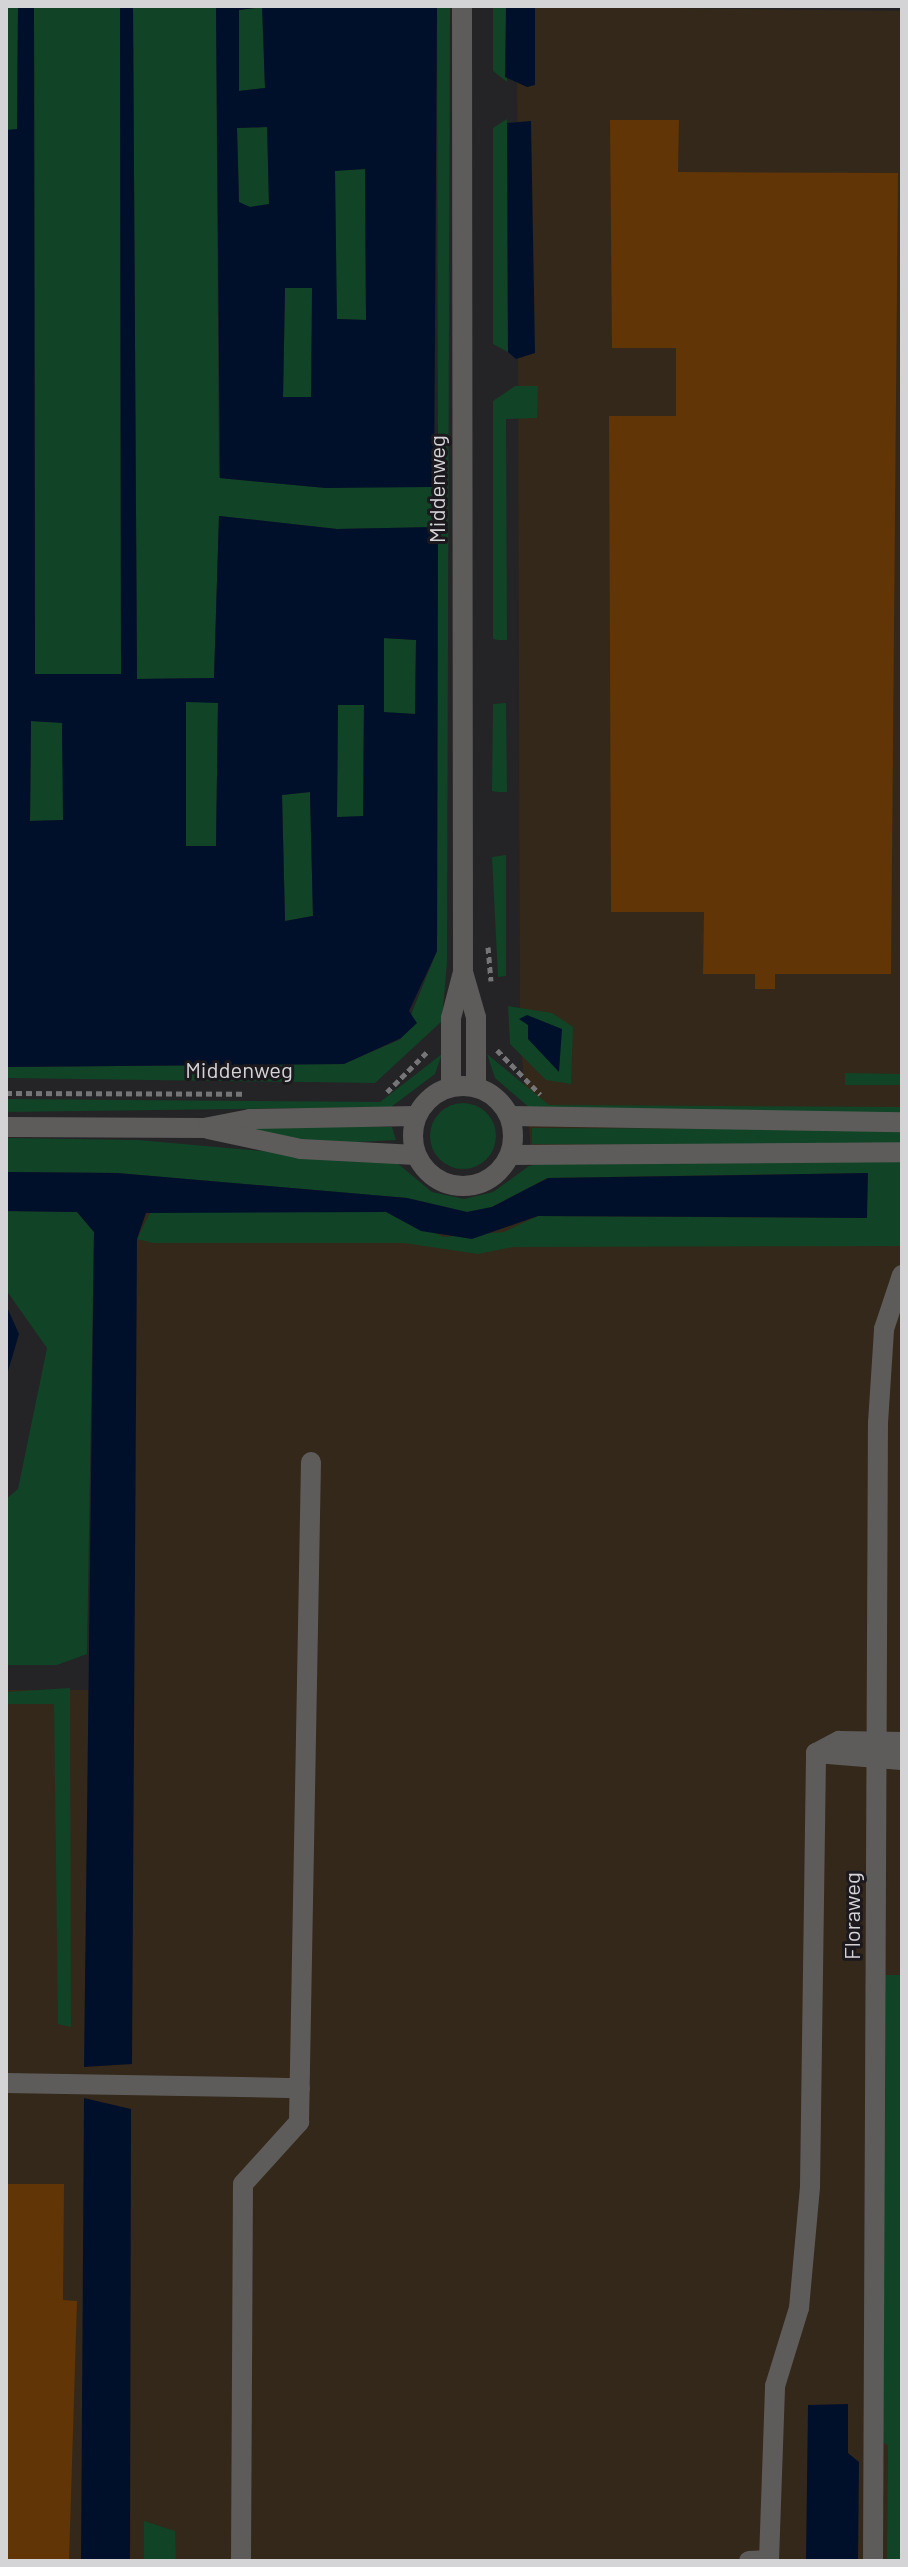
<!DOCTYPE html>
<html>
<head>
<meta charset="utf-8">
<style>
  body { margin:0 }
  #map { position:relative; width:908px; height:2567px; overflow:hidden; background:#242326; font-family:Barlow,sans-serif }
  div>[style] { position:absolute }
  .industrial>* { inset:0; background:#34281a }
  .green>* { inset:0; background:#114326 }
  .round { border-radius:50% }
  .water>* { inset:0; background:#00102a }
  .building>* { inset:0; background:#613505 }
  .path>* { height:5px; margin-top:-2.5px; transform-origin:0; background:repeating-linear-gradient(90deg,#757477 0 6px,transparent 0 10px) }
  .minor>* { height:20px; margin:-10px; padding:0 10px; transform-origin:10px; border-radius:10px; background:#5e5c5b }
  .minor>.ring { margin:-10px; padding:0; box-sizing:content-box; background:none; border:20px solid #5e5c5b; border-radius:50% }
  span { translate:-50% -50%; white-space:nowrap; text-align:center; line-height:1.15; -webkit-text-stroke:6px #1b191d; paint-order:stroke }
  .street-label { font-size:22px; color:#d4d3d6 }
  .frame { position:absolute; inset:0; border:8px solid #d4d3d6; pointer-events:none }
</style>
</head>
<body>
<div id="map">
  <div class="industrial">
    <div style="clip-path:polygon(517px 6px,902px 11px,902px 2561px,6px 2561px,6px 1690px,111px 1690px,115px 1190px,452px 1221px,535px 1192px,520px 1039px)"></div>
  </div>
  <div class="green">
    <div style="clip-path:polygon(6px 6px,18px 6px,17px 130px,6px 130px)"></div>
    <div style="clip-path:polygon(34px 6px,120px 6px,121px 674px,35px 675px)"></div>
    <div style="clip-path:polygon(133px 6px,216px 6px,219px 478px,326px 488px,438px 482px,437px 6px,450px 6px,447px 962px,442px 1021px,375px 1083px,6px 1078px,6px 1067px,344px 1064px,401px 1039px,437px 951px,438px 527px,337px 529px,219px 516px,214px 678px,137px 679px)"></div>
    <div style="clip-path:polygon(493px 6px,506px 6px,507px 82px,493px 71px)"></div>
    <div style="clip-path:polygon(263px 7px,265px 88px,239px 91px,239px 10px)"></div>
    <div style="clip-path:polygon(507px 119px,507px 123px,508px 352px,493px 344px,493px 128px)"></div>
    <div style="clip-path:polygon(268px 127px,269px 205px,250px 207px,239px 203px,237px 128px)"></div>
    <div style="clip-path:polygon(365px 169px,366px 320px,336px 319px,335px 170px)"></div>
    <div style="clip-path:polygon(285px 288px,312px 288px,312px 397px,283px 397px)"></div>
    <div style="clip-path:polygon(515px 386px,538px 386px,537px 418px,506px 419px,507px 640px,498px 640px,493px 639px,493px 401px)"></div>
    <div style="clip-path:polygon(384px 638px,416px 640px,415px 714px,384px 713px)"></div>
    <div style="clip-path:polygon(186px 702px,218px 702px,216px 846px,186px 847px)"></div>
    <div style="clip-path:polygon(506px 703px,507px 792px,498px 792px,492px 791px,493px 704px)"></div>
    <div style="clip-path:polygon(364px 704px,363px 817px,337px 817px,338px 705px)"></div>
    <div style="clip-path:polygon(31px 721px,62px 722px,64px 820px,30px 821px)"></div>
    <div style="clip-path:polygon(310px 792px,313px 916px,285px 921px,282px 795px)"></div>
    <div style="clip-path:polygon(506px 855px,506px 976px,498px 977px,492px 857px)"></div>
    <div style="clip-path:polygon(508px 1006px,552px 1013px,573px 1027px,571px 1084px,546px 1080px,510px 1044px)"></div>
    <div style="clip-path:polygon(442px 1054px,435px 1074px,391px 1107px,6px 1112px,6px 1099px,380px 1102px)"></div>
    <div style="clip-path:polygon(487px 1054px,549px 1105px,902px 1107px,902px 1116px,531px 1109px,495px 1078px)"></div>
    <div style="clip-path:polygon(845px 1073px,902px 1074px,902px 1085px,845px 1085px)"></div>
    <div class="round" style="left:430px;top:1103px;width:66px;height:66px"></div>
    <div style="clip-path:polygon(250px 1126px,392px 1127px,396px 1140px,339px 1143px,250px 1134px)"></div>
    <div style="clip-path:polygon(532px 1128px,902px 1129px,902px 1146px,532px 1144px)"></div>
    <div style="clip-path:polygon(6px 1138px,138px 1140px,397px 1163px,432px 1192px,464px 1199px,493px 1192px,529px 1166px,548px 1162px,902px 1159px,902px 1246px,513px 1247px,478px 1254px,404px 1243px,153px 1243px,137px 1239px,151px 1211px,387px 1212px,444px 1237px,504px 1232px,538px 1216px,866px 1218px,867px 1173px,547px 1178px,492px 1207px,467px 1212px,407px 1198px,117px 1173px,6px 1172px)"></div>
    <div style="clip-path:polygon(6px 1211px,77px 1212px,94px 1232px,87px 1654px,57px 1665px,6px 1665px,6px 1499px,18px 1489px,47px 1348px,6px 1290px)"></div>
    <div style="clip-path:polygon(70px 1688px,71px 2027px,58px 2024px,54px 1704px,6px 1704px,6px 1692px)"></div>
    <div style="clip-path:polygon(884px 1975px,902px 1975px,902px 2561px,887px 2561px,888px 2445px,882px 2442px)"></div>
    <div style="clip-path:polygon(144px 2521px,175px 2531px,176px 2561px,144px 2561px)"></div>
  </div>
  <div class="water">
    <div style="clip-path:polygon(evenodd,18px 6px,34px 6px,35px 674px,121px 674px,120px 6px,133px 6px,137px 679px,214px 678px,219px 516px,337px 529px,438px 527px,437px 951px,409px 1011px,417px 1023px,401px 1038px,344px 1064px,6px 1067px,6px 130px,17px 129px,18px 6px,384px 638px,416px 640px,415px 714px,384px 712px,384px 638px,18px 6px,186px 702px,218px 703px,216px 846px,186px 846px,186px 702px,18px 6px,364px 705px,363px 816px,337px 817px,338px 705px,364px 705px,18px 6px,31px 721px,62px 723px,63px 820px,30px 821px,31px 721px,18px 6px,310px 792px,313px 916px,285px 921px,282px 795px,310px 792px)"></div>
    <div style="clip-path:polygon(evenodd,216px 6px,437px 6px,434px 487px,326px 488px,220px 478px,216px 6px,262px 7px,265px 88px,239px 91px,239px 10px,262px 7px,216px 6px,267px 127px,269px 204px,250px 207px,239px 202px,237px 128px,267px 127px,216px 6px,365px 169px,366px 320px,337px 319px,335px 171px,365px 169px,216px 6px,285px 288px,312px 288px,311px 397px,283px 397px,285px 288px)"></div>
    <div style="clip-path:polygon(506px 6px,535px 6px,535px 85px,527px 87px,505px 77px)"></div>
    <div style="clip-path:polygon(531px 121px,535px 353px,516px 359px,508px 352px,507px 123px)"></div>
    <div style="clip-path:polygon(527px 1015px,562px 1029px,559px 1072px,528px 1039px,528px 1025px,519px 1019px)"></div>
    <div style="clip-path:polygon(6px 1172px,117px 1173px,407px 1198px,467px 1212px,492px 1207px,548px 1178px,868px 1173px,867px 1218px,538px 1216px,472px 1239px,421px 1231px,386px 1212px,146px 1213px,137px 1239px,132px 2064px,84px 2067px,94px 1232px,77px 1212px,6px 1211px)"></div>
    <div style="clip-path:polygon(6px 1305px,19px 1334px,6px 1378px)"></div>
    <div style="clip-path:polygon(84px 2098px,131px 2109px,130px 2561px,81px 2561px)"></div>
    <div style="clip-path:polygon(848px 2404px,848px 2453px,859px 2462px,858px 2561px,806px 2561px,808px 2405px)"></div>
  </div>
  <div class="building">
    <div style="clip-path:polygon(610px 120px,679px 120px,678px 172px,898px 173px,891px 974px,775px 974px,775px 989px,755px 989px,755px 974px,703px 974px,704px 912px,611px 912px,609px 416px,676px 416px,676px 348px,612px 348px)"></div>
    <div style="clip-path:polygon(6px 2184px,64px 2184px,63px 2300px,77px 2301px,69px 2561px,6px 2561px)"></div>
  </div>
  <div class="path">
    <div style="left:488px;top:947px;width:34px;rotate:85deg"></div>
    <div style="left:497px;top:1050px;width:62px;rotate:45.7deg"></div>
    <div style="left:387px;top:1092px;width:58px;rotate:-45deg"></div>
    <div style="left:6px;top:1093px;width:240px;rotate:0.2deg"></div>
  </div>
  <div class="minor">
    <div style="left:463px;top:972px;width:47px;rotate:73.9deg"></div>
    <div style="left:476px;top:1017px;width:70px;rotate:90deg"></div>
    <div class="ring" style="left:413px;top:1086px;width:80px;height:80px"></div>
    <div style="left:451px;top:1086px;width:68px;rotate:-90deg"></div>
    <div style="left:451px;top:1018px;width:48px;rotate:-75.4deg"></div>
    <div style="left:463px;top:972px;width:966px;rotate:-90.06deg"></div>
    <div style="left:510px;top:1116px;width:392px;rotate:0.9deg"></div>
    <div style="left:6px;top:1127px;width:198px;rotate:0.3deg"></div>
    <div style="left:204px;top:1128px;width:47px;rotate:-11.1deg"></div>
    <div style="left:250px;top:1119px;width:166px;rotate:-1deg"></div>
    <div style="left:208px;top:1129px;width:95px;rotate:12.1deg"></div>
    <div style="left:301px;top:1149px;width:115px;rotate:3deg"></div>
    <div style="left:510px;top:1155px;width:392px;rotate:-0.4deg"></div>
    <div style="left:816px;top:1753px;width:26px;rotate:-28deg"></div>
    <div style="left:839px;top:1741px;width:63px;rotate:0.9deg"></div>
    <div style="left:816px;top:1753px;width:86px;rotate:4.7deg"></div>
    <div style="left:6px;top:2083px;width:294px;rotate:1deg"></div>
    <div style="left:241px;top:2561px;width:377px;rotate:-89.7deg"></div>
    <div style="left:243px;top:2184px;width:84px;rotate:-47.9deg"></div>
    <div style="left:299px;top:2122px;width:660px;rotate:-88.96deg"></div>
    <div style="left:749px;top:2561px;width:20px;rotate:-3deg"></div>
    <div style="left:769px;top:2560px;width:174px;rotate:-88deg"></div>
    <div style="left:775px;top:2386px;width:82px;rotate:-72.9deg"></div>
    <div style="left:799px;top:2308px;width:122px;rotate:-84.8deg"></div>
    <div style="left:810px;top:2186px;width:433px;rotate:-89.2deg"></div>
    <div style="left:873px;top:2561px;width:1138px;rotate:-89.75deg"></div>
    <div style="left:878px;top:1423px;width:94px;rotate:-86.3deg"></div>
    <div style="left:884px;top:1329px;width:57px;rotate:-71.6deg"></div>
  </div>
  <div class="street-label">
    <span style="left:437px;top:489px;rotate:-90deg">Middenweg</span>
    <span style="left:239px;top:1070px">Middenweg</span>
    <span style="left:852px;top:1916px;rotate:-90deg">Floraweg</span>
  </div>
  <div class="frame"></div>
</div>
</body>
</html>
